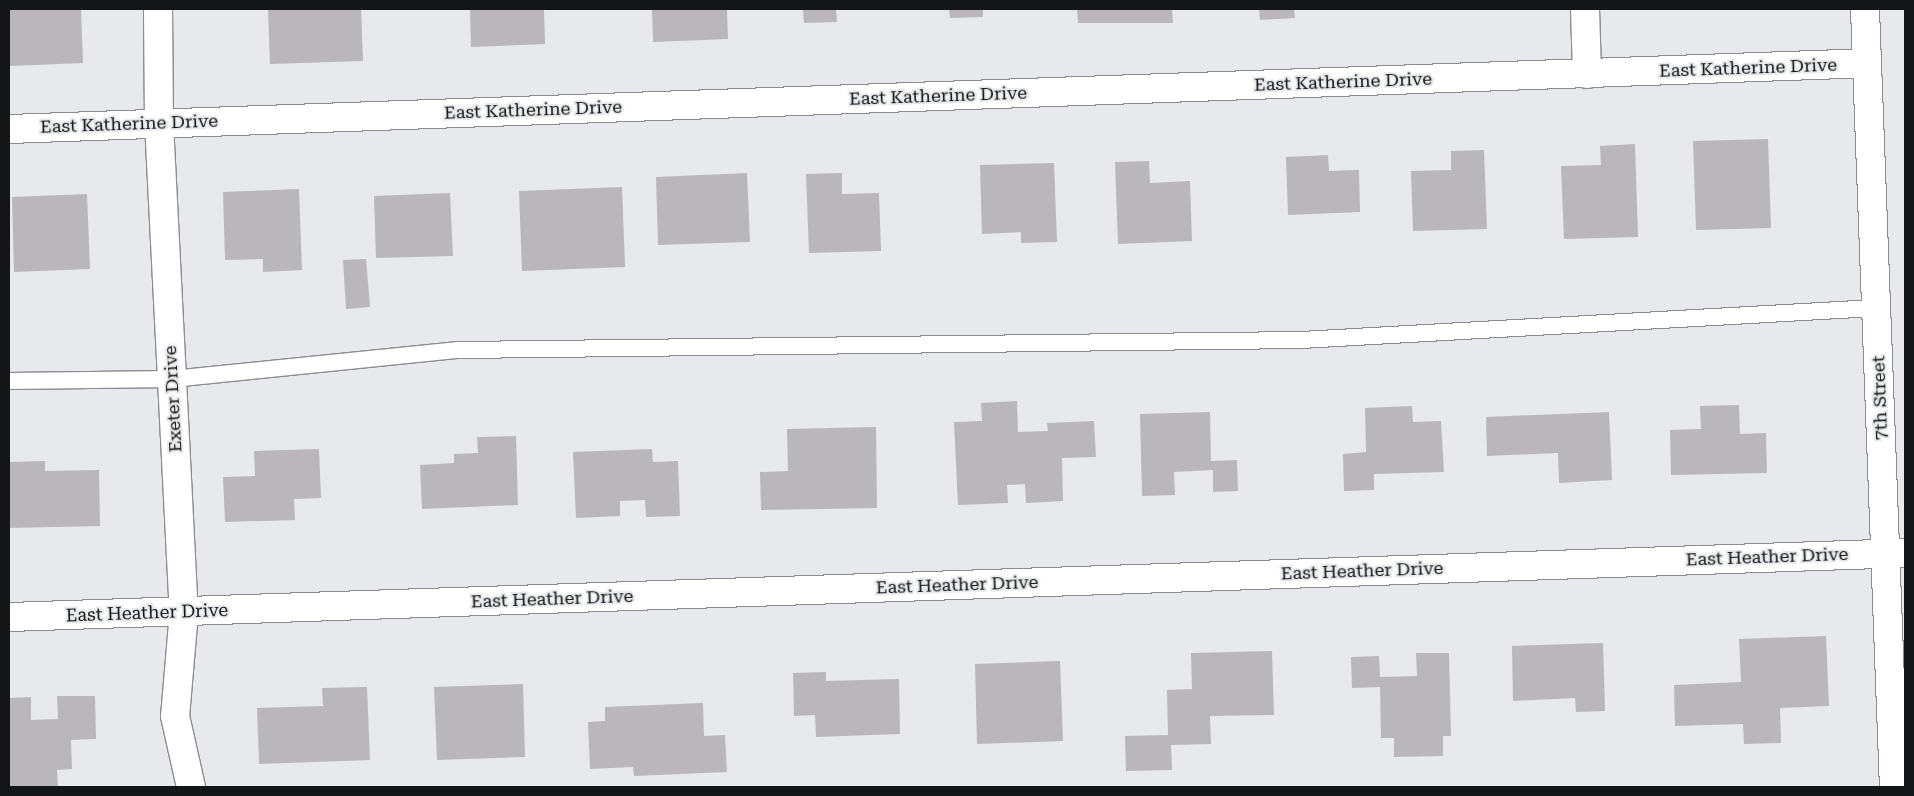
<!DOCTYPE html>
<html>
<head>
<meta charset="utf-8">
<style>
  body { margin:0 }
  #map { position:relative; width:1914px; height:796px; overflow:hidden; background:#e7e9ec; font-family:"Roboto Serif",serif }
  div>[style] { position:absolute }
  .building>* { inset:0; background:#b9b7ba }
  .roads { filter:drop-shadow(1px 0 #8a8c8e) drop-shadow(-1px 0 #8a8c8e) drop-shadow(0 1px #8a8c8e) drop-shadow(0 -1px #8a8c8e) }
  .service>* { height:16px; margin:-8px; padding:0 8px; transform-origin:8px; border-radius:8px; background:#fff }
  .minor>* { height:28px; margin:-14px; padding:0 14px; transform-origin:14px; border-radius:14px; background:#fff }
  .secondary>* { height:28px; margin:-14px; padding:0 14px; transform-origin:14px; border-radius:14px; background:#fff }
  span { translate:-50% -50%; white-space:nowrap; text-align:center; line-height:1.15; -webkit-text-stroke:4px #e7e9ec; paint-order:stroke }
  .street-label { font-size:18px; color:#141516 }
  .frame { position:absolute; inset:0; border:10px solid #141516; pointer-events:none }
</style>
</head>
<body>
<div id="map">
  <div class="building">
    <div style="clip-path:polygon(9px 9px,81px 9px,83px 63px,10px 66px)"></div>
    <div style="clip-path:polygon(268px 9px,361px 9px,363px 61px,270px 64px)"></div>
    <div style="clip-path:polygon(470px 9px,544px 9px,545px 44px,471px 47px)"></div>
    <div style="clip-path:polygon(652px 9px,727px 9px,728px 39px,653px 42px)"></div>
    <div style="clip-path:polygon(803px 9px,836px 9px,837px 22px,804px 23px)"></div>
    <div style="clip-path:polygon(949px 9px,983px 9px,983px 17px,950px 18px)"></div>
    <div style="clip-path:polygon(1077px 9px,1172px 9px,1173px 23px,1078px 23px)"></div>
    <div style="clip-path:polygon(1259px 9px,1294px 9px,1295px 18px,1260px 20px)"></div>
    <div style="clip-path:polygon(1768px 139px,1771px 228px,1696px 230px,1693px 141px)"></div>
    <div style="clip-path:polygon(1635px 144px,1638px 237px,1564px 239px,1561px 166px,1601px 165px,1600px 146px)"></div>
    <div style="clip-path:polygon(1484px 150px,1487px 229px,1413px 231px,1411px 171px,1451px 170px,1451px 151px)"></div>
    <div style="clip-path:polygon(1328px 155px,1329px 171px,1359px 170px,1360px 212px,1288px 215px,1286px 157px)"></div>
    <div style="clip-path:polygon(1149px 161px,1150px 183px,1190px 181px,1192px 241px,1118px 244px,1115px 162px)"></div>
    <div style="clip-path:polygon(1054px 163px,1057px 242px,1021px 243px,1021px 232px,982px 234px,980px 165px)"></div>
    <div style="clip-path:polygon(747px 173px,750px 242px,658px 245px,656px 177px)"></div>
    <div style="clip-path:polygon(842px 173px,842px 194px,879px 193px,881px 251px,809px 253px,806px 174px)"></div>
    <div style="clip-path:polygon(622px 187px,625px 267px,522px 271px,519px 191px)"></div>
    <div style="clip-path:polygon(299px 189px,302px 270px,263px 272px,263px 259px,225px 260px,223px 192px)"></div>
    <div style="clip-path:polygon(450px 193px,453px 256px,376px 258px,374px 196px)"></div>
    <div style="clip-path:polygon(87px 194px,90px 269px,14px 272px,12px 197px)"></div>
    <div style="clip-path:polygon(366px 259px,370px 307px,346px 309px,343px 260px)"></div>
    <div style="clip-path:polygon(1017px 401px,1018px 432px,1048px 431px,1047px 423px,1094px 421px,1096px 457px,1062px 458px,1063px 501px,1026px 503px,1025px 484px,1007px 485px,1008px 503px,958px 505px,954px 422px,982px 421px,981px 403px)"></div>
    <div style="clip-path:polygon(1739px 405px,1740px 434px,1766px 433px,1767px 473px,1671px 475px,1670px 430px,1701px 429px,1700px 406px)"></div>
    <div style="clip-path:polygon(1412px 406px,1413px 422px,1441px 421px,1444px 472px,1374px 474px,1374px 490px,1344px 491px,1343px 454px,1366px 452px,1365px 408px)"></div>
    <div style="clip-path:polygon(1210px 412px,1211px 461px,1237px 460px,1238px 491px,1213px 492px,1213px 470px,1174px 472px,1175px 495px,1142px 496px,1140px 414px)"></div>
    <div style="clip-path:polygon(1609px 412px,1612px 480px,1559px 483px,1558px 453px,1487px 456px,1486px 417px)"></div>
    <div style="clip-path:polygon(876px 427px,877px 508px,761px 510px,760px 472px,788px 471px,787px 429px)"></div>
    <div style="clip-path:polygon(516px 436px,518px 505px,422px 509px,420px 465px,454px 463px,454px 454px,478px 453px,477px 437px)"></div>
    <div style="clip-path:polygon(319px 449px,321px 498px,294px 499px,295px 520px,225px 522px,223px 477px,255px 476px,254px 451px)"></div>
    <div style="clip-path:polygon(652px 449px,653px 462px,678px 461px,680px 516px,646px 517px,645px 500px,620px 501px,620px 516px,576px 518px,573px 452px)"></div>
    <div style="clip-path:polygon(45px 461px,45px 471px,99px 470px,100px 526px,9px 528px,9px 462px)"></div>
    <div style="clip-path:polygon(1826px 636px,1829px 706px,1780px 708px,1781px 743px,1744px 744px,1743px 724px,1675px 726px,1674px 685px,1741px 682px,1739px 639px)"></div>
    <div style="clip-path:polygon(1603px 643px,1605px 711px,1576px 712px,1575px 698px,1513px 701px,1512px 646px)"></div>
    <div style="clip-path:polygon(1272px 651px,1274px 715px,1210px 716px,1211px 744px,1171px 745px,1172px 770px,1126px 771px,1125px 736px,1168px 735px,1167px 690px,1192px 689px,1191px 653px)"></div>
    <div style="clip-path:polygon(1416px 653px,1449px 653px,1451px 736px,1443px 736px,1443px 756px,1394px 757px,1394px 738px,1381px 738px,1380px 687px,1352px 688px,1351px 657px,1379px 656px,1380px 677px,1417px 676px)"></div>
    <div style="clip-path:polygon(1060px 661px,1063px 741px,977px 744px,975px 664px)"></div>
    <div style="clip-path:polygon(826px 672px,826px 681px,899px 679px,900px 734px,816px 737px,815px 715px,794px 716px,793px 673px)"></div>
    <div style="clip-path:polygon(523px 684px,525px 757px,437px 760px,434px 687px)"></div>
    <div style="clip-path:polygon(367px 687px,370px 760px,259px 764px,257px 708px,323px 706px,322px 688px)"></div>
    <div style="clip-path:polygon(57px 696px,95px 696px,96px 739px,71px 740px,72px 769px,57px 770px,58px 787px,9px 787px,9px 698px,31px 697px,31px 720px,58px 719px)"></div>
    <div style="clip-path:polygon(703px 703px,704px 736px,725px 735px,727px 772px,634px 776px,633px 767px,590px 769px,588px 722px,605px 721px,605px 707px)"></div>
  </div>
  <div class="roads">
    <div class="service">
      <div style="left:9px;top:381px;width:163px;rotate:-0.7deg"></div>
      <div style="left:172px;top:379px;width:288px;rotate:-5.8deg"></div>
      <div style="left:459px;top:350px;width:842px;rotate:-0.68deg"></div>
      <div style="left:1301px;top:340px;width:576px;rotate:-3.19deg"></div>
    </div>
    <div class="minor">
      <div style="left:158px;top:9px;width:114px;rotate:89.5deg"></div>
      <div style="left:159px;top:123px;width:490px;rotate:87.1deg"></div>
      <div style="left:184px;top:612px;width:104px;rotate:94.9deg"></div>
      <div style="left:175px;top:716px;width:73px;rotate:77.3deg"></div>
      <div style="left:1585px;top:9px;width:65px;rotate:88.2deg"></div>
      <div style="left:9px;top:129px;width:1859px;rotate:-2.03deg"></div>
      <div style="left:9px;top:617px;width:1897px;rotate:-1.93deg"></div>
    </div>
    <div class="secondary">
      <div style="left:1865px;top:9px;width:779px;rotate:87.87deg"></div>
    </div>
  </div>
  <div class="street-label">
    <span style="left:1748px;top:68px;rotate:-2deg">East Katherine Drive</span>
    <span style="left:1343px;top:82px;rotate:-2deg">East Katherine Drive</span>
    <span style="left:938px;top:96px;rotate:-2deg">East Katherine Drive</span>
    <span style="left:533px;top:110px;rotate:-2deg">East Katherine Drive</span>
    <span style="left:129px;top:124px;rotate:-2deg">East Katherine Drive</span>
    <span style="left:1880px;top:398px;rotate:-92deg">7th Street</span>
    <span style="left:173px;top:399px;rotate:-93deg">Exeter Drive</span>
    <span style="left:1767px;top:557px;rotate:-2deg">East Heather Drive</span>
    <span style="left:1362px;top:571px;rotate:-2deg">East Heather Drive</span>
    <span style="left:957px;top:585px;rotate:-2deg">East Heather Drive</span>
    <span style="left:552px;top:599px;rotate:-2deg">East Heather Drive</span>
    <span style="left:147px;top:613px;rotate:-2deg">East Heather Drive</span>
  </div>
  <div class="frame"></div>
</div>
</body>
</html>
